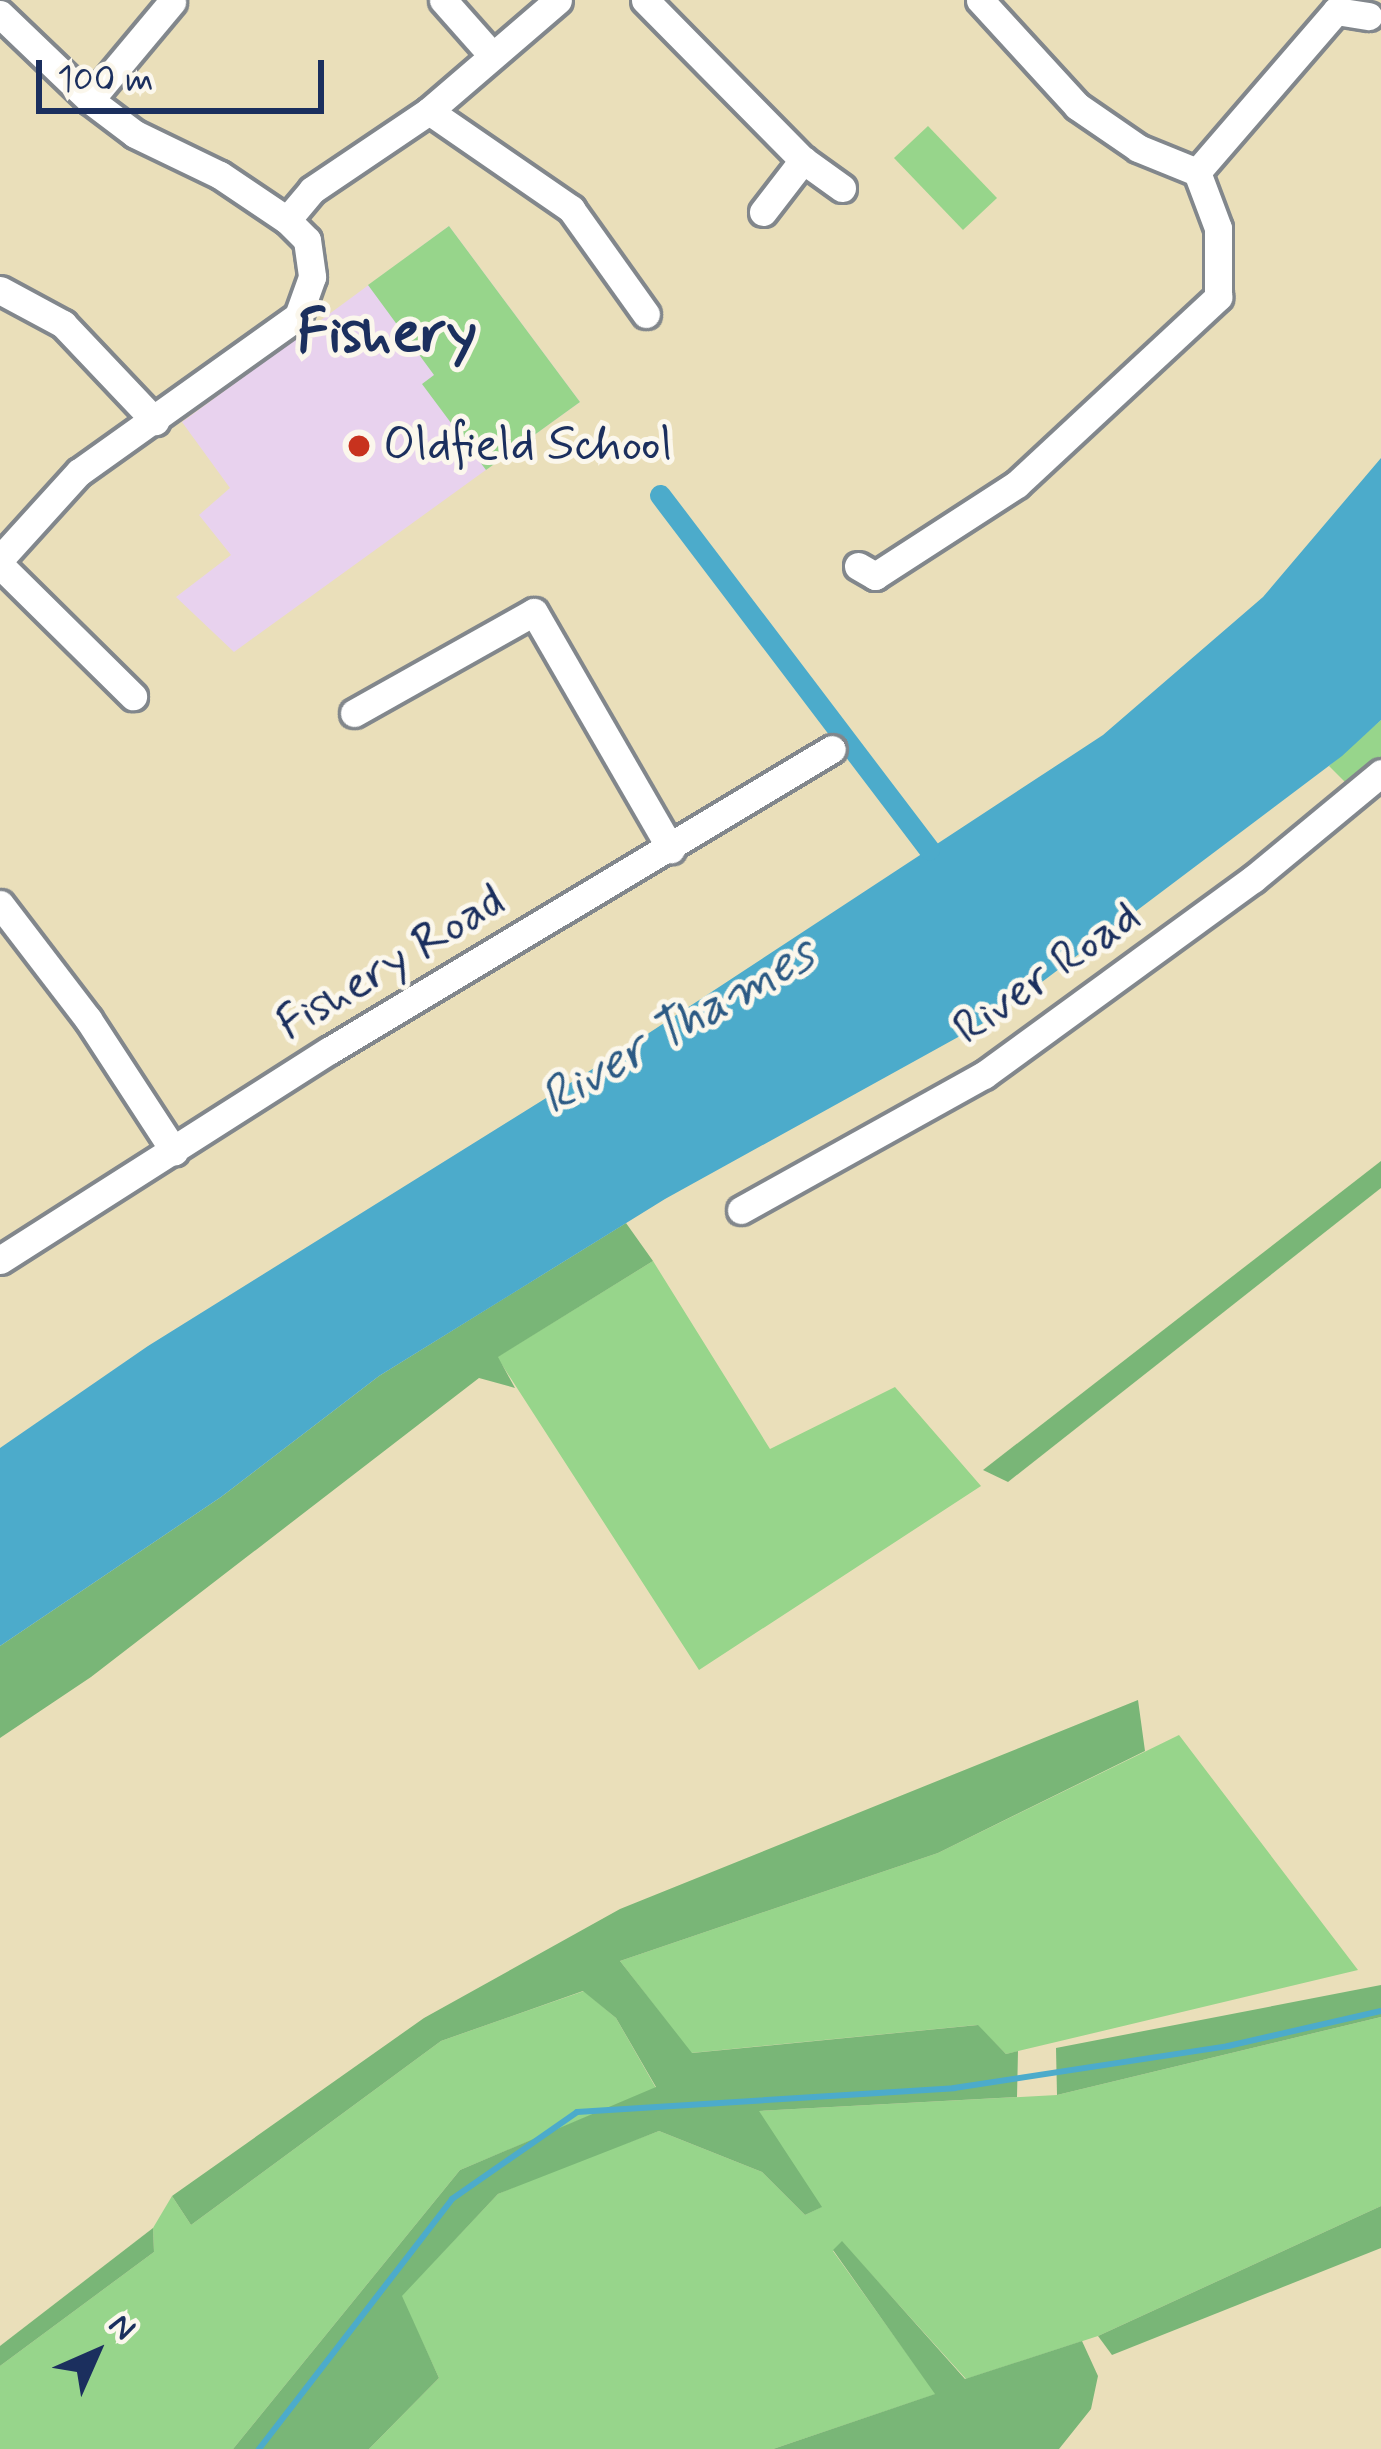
<!DOCTYPE html>
<html>
<head>
<meta charset="utf-8">
<style>
  body { margin:0 }
  #map { position:relative; width:1381px; height:2449px; overflow:hidden; background:#eadfba; font-family:Mynerve,sans-serif }
  div>[style] { position:absolute }
  .built>* { inset:0; background:#e8d2ee }
  .green>* { inset:0; background:#97d58b }
  .forest>* { inset:0; background:#79b677 }
  .water>* { inset:0; background:#4cabcb }
  .stream>* { height:6px; margin:-3px; padding:0 3px; transform-origin:3px; border-radius:3px; background:#4cabcb }
  .canal>* { height:21px; margin:-10.5px; padding:0 10.5px; transform-origin:10.5px; border-radius:10.5px; background:#4cabcb }
  .roads { filter:drop-shadow(3px 0 #82878c) drop-shadow(-3px 0 #82878c) drop-shadow(0 3px #82878c) drop-shadow(0 -3px #82878c) }
  .minor>* { height:27px; margin:-13.5px; padding:0 13.5px; transform-origin:13.5px; border-radius:13.5px; background:#fff }
  .dots>* { width:33px; height:33px; translate:-50% -50%; box-sizing:border-box; border:6px solid #fbf7ec; border-radius:50% }
  span { translate:-50% -50%; white-space:nowrap; text-align:center; line-height:1.15; -webkit-text-stroke:10px #fbf7ec; paint-order:stroke }
  .poi-label { font-size:48px; color:#1b2f5e }
  .left { translate:0 -50%; text-align:left }
  .street-label { font-size:48px; color:#1b2f5e }
  .water-label { font-size:51px; color:#2c5a84; font-style:italic }
  .district-label { font-size:60px; color:#1b2f5e; font-weight:700 }
  .north { position:absolute; left:36px; top:2293px; width:120px; height:120px; -webkit-text-stroke:9px #fbf7ec; paint-order:stroke; rotate:45deg; font-size:33px; font-weight:700; line-height:48px; text-align:center; color:#1b2f5e }
  .north::after { content:''; display:block; margin:auto; width:42px; height:54px; background:#1b2f5e; clip-path:polygon(50% 0,100% 100%,50% 72%,0 100%) }
  .scale { position:absolute; left:36px; top:60px; width:288px; height:54px; box-sizing:border-box; border:6px solid #1b2f5e; border-top:0; padding-left:15px; font-size:36px; line-height:42px; white-space:nowrap; color:#1b2f5e; -webkit-text-stroke:9px #fbf7ec; paint-order:stroke }
</style>
</head>
<body>
<div id="map">
  <div class="built">
    <div style="clip-path:polygon(449px 226px,580px 402px,234px 652px,176px 597px,231px 555px,199px 515px,230px 488px,182px 422px)"></div>
  </div>
  <div class="green">
    <div style="clip-path:polygon(928px 126px,997px 198px,963px 230px,894px 158px)"></div>
    <div style="clip-path:polygon(449px 226px,580px 402px,486px 470px,422px 384px,434px 375px,368px 285px)"></div>
    <div style="clip-path:polygon(1381px 720px,1381px 760px,1350px 787px,1329px 766px)"></div>
    <div style="clip-path:polygon(653px 1261px,770px 1449px,895px 1387px,981px 1486px,699px 1670px,497px 1357px)"></div>
    <div style="clip-path:polygon(1179px 1735px,1358px 1970px,1006px 2054px,977px 2025px,691px 2053px,620px 1961px,938px 1853px)"></div>
    <div style="clip-path:polygon(584px 1991px,616px 2018px,656px 2088px,460px 2170px,233px 2449px,0 2449px,0 2366px,154px 2252px,153px 2228px,172px 2196px,191px 2225px,441px 2041px)"></div>
    <div style="clip-path:polygon(1381px 2017px,1381px 2206px,1098px 2336px,966px 2379px,842px 2242px,833px 2251px,936px 2394px,773px 2449px,369px 2449px,439px 2378px,401px 2296px,498px 2194px,546px 2173px,659px 2131px,762px 2172px,805px 2215px,821px 2207px,758px 2111px,1057px 2095px)"></div>
  </div>
  <div class="forest">
    <div style="clip-path:polygon(1381px 1161px,1381px 1188px,1008px 1482px,983px 1470px)"></div>
    <div style="clip-path:polygon(626px 1223px,653px 1261px,498px 1357px,515px 1388px,479px 1378px,91px 1677px,0 1738px,0 1646px,221px 1497px,379px 1376px)"></div>
    <div style="clip-path:polygon(1138px 1700px,1145px 1751px,938px 1853px,620px 1961px,692px 2053px,978px 2025px,1006px 2054px,1018px 2051px,1017px 2097px,759px 2111px,822px 2207px,805px 2215px,762px 2172px,659px 2131px,498px 2194px,402px 2296px,439px 2378px,369px 2449px,233px 2449px,460px 2170px,656px 2087px,616px 2018px,583px 1991px,441px 2041px,191px 2225px,172px 2196px,424px 2018px,620px 1909px)"></div>
    <div style="clip-path:polygon(1381px 1985px,1381px 2017px,1057px 2095px,1056px 2048px)"></div>
    <div style="clip-path:polygon(1381px 2206px,1381px 2248px,1112px 2355px,1098px 2336px)"></div>
    <div style="clip-path:polygon(153px 2228px,154px 2252px,0 2366px,0 2346px)"></div>
    <div style="clip-path:polygon(842px 2241px,965px 2379px,1082px 2341px,1098px 2376px,1091px 2409px,1059px 2449px,773px 2449px,935px 2394px,833px 2250px)"></div>
  </div>
  <div class="water">
    <div style="clip-path:polygon(1381px 458px,1381px 720px,1342px 756px,998px 1015px,665px 1199px,379px 1376px,221px 1497px,0 1646px,0 1448px,148px 1346px,620px 1052px,1103px 735px,1263px 597px)"></div>
  </div>
  <div class="stream">
    <div style="left:259px;top:2449px;width:316px;rotate:-52.3deg"></div>
    <div style="left:452px;top:2199px;width:152px;rotate:-34.8deg"></div>
    <div style="left:577px;top:2112px;width:378px;rotate:-3.6deg"></div>
    <div style="left:954px;top:2088px;width:277px;rotate:-8.7deg"></div>
    <div style="left:1228px;top:2046px;width:157px;rotate:-12.9deg"></div>
  </div>
  <div class="canal">
    <div style="left:660px;top:495px;width:445px;rotate:52.8deg"></div>
  </div>
  <div class="roads">
    <div class="minor">
      <div style="left:443px;top:0;width:72px;rotate:48.4deg"></div>
      <div style="left:645px;top:0;width:225px;rotate:45.4deg"></div>
      <div style="left:803px;top:160px;width:48px;rotate:35.7deg"></div>
      <div style="left:980px;top:0;width:144px;rotate:47.5deg"></div>
      <div style="left:1077px;top:106px;width:74px;rotate:34.5deg"></div>
      <div style="left:1138px;top:148px;width:64px;rotate:22.1deg"></div>
      <div style="left:0;top:14px;width:124px;rotate:43.7deg"></div>
      <div style="left:90px;top:100px;width:56px;rotate:37.1deg"></div>
      <div style="left:135px;top:134px;width:94px;rotate:25.8deg"></div>
      <div style="left:220px;top:175px;width:81px;rotate:33.9deg"></div>
      <div style="left:287px;top:220px;width:28px;rotate:45deg"></div>
      <div style="left:307px;top:240px;width:37px;rotate:82deg"></div>
      <div style="left:312px;top:277px;width:41px;rotate:109.7deg"></div>
      <div style="left:298px;top:316px;width:269px;rotate:144.5deg"></div>
      <div style="left:79px;top:472px;width:118px;rotate:132.2deg"></div>
      <div style="left:90px;top:100px;width:128px;rotate:-50.1deg"></div>
      <div style="left:429px;top:111px;width:173px;rotate:34.6deg"></div>
      <div style="left:571px;top:209px;width:129px;rotate:54.5deg"></div>
      <div style="left:763px;top:212px;width:66px;rotate:-52.4deg"></div>
      <div style="left:287px;top:220px;width:39px;rotate:-50deg"></div>
      <div style="left:312px;top:190px;width:141px;rotate:-34deg"></div>
      <div style="left:429px;top:111px;width:170px;rotate:-40.7deg"></div>
      <div style="left:0;top:290px;width:72px;rotate:28.4deg"></div>
      <div style="left:63px;top:324px;width:134px;rotate:46.5deg"></div>
      <div style="left:0;top:565px;width:187px;rotate:44.6deg"></div>
      <div style="left:858px;top:566px;width:20px;rotate:30deg"></div>
      <div style="left:875px;top:576px;width:169px;rotate:-32.9deg"></div>
      <div style="left:1017px;top:484px;width:275px;rotate:-42.9deg"></div>
      <div style="left:1218px;top:297px;width:69px;rotate:-90deg"></div>
      <div style="left:1218px;top:228px;width:60px;rotate:-110.6deg"></div>
      <div style="left:1197px;top:172px;width:213px;rotate:-49.2deg"></div>
      <div style="left:1336px;top:11px;width:33px;rotate:9deg"></div>
      <div style="left:354px;top:713px;width:206px;rotate:-29.3deg"></div>
      <div style="left:534px;top:612px;width:274px;rotate:60deg"></div>
      <div style="left:0;top:904px;width:145px;rotate:52.6deg"></div>
      <div style="left:88px;top:1019px;width:158px;rotate:56.9deg"></div>
      <div style="left:741px;top:1210px;width:278px;rotate:-29.1deg"></div>
      <div style="left:984px;top:1075px;width:333px;rotate:-36.1deg"></div>
      <div style="left:1253px;top:879px;width:166px;rotate:-39.6deg"></div>
      <div style="left:0;top:1260px;width:391px;rotate:-32.5deg"></div>
      <div style="left:330px;top:1050px;width:585px;rotate:-30.95deg"></div>
    </div>
  </div>
  <div class="dots">
    <div style="left:359px;top:446px;background:#c8321e"></div>
  </div>
  <div class="poi-label">
    <span class="left" style="left:383px;top:446px">Oldfield School</span>
  </div>
  <div class="street-label">
    <span style="left:391px;top:963px;rotate:-31deg">Fishery Road</span>
    <span style="left:1047px;top:973px;rotate:-35deg">River Road</span>
  </div>
  <div class="water-label">
    <span style="left:678px;top:1027px;rotate:-30deg">River Thames</span>
  </div>
  <div class="district-label">
    <span style="left:387px;top:334px">Fishery</span>
  </div>
  <div class="north">N</div>
  <div class="scale">100 m</div>
</div>
</body>
</html>
